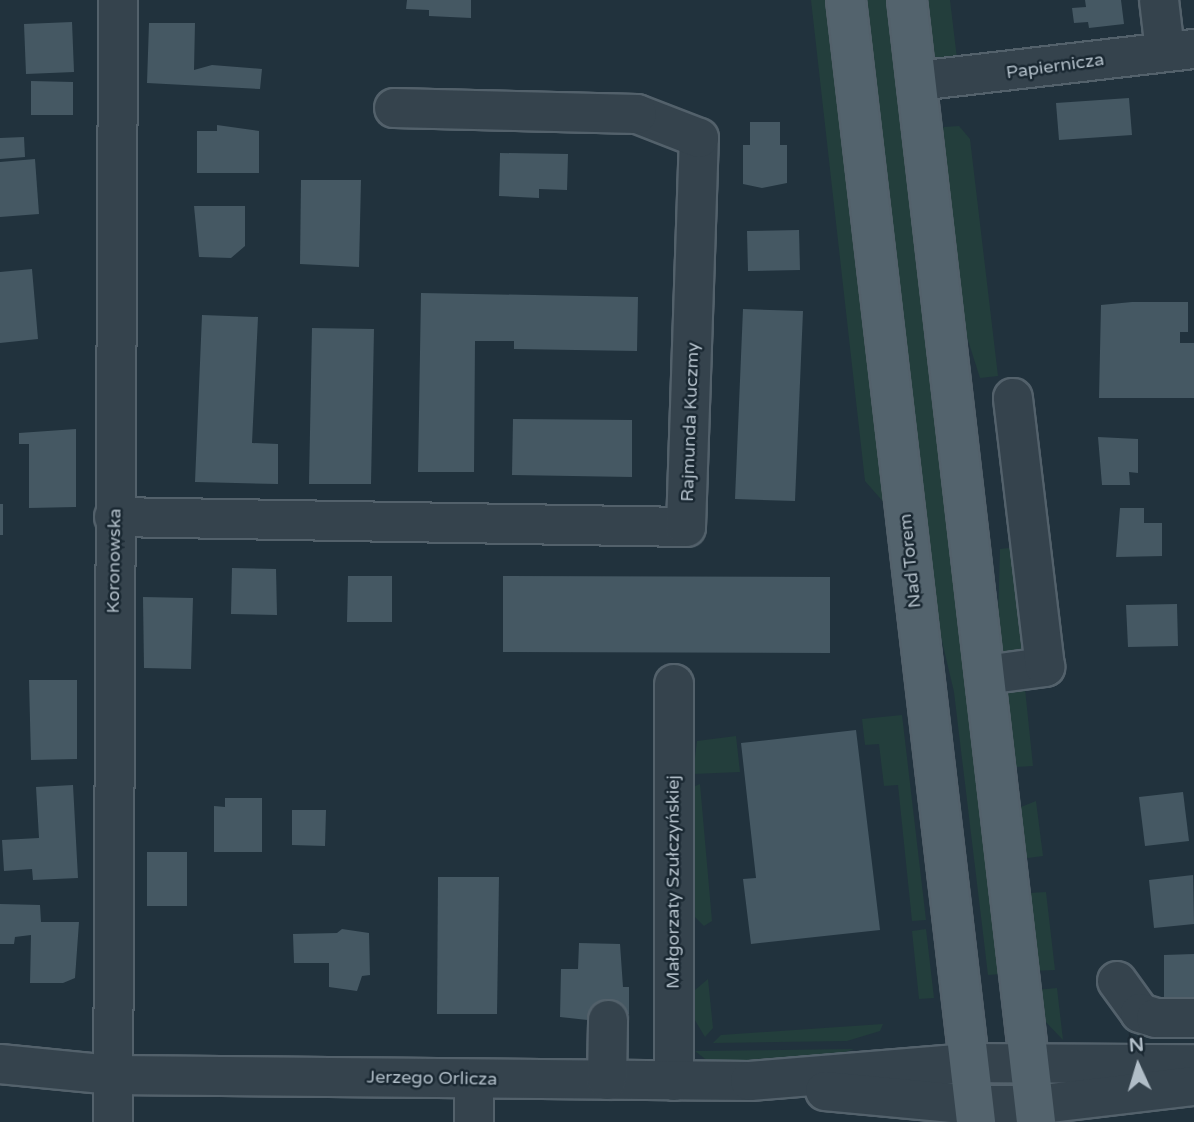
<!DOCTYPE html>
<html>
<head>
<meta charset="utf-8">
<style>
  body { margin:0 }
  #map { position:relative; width:1194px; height:1122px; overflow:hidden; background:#21323d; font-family:"Varela Round",sans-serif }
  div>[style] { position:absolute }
  .green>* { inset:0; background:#233e3c }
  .building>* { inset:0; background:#455863 }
  .roads { filter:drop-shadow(2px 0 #53616b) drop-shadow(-2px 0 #53616b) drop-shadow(0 2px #53616b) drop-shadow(0 -2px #53616b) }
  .minor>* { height:38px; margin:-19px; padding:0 19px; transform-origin:19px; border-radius:19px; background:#35434d }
  .major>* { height:38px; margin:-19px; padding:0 19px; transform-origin:19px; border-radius:19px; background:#53636d }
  span { translate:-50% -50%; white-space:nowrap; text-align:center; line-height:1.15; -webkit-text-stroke:5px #1a2832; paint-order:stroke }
  .street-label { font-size:18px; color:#b1bec8 }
  .north { position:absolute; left:1103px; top:1031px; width:70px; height:70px; -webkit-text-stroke:5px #1a2832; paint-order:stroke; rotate:356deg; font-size:19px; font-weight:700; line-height:28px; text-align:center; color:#b1bec8 }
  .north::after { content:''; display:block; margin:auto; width:24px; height:32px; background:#b1bec8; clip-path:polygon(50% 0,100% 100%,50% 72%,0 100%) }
</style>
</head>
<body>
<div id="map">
  <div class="green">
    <div style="clip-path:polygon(811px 0,834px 0,886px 505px,865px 481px)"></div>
    <div style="clip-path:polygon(862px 0,891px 0,1001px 974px,988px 975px,954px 692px,929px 586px)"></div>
    <div style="clip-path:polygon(924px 0,950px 0,958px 67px,931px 66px)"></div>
    <div style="clip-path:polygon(959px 126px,970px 139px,998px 376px,980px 378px,959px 312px,940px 132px,944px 127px)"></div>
    <div style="clip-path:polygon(1019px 547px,1031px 649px,1015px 664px,997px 651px,1000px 549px)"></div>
    <div style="clip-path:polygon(1024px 679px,1033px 766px,1016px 767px,1003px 687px)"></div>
    <div style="clip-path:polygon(902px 715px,926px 920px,912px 921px,898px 785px,884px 786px,879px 744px,865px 745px,862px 719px)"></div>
    <div style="clip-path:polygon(736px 736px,740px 772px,693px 774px,697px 741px)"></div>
    <div style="clip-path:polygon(700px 784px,712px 921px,704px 926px,693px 915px,693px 787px)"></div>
    <div style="clip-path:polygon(1036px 801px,1043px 856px,1028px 858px,1024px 857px,1016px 809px)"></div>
    <div style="clip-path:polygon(1046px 892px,1055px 970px,1033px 971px,1026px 899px,1029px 893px)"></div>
    <div style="clip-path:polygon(926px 929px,934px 998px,919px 999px,912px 931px)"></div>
    <div style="clip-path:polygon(708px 979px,713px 1028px,705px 1037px,693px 1017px,695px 990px)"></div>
    <div style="clip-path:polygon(1057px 988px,1063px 1040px,1042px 1018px,1036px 990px)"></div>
    <div style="clip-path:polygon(883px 1024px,880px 1031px,847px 1041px,713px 1043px,721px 1035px)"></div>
    <div style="clip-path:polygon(854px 1049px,807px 1065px,709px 1062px,695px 1051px)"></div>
  </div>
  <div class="building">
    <div style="clip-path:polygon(407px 0,471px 0,471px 18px,429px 16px,429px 10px,406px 9px)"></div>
    <div style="clip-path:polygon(1085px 0,1121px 0,1124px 24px,1089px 28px,1088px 22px,1074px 23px,1072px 8px,1086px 7px)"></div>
    <div style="clip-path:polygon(72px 22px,74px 72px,26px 74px,24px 24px)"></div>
    <div style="clip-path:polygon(149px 23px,195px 23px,194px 70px,212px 65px,262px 69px,260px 89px,147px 83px)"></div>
    <div style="clip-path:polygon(31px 81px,73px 82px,73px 115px,31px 115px)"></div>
    <div style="clip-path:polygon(1129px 98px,1132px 135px,1059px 140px,1056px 103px)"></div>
    <div style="clip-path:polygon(750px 122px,780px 122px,780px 145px,787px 145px,787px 183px,762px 188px,743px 184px,743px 145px,750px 145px)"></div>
    <div style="clip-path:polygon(217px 125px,259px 131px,259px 173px,197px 173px,197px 131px,217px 131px)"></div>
    <div style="clip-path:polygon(24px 137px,25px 157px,0 159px,0 138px)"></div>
    <div style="clip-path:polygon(500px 153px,568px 154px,567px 190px,539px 189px,539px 198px,499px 196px)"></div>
    <div style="clip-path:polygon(35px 159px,39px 214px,0 217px,0 162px)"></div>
    <div style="clip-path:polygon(301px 180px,361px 180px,359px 267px,300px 264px)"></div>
    <div style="clip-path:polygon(194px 206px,245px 206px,245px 246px,231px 258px,199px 257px)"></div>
    <div style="clip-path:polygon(799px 230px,800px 270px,748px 271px,747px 231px)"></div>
    <div style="clip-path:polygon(32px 269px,38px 339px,0 343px,0 272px)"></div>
    <div style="clip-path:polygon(421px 293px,638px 297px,637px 351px,514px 349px,514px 341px,475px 341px,474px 472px,418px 472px)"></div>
    <div style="clip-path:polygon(1132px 302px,1188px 302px,1188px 332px,1180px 332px,1180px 343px,1194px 343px,1194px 398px,1099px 398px,1101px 305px)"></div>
    <div style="clip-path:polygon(743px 309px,803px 311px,795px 501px,735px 499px)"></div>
    <div style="clip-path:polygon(202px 315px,258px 317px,252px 443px,278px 444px,278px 484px,195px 482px)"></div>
    <div style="clip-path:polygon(312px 328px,374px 329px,371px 484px,309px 484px)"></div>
    <div style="clip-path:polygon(513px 419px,632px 420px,632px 477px,512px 475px)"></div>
    <div style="clip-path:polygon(76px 429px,76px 507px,29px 508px,29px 444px,19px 444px,19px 433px)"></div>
    <div style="clip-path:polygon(1098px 437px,1138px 439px,1138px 473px,1129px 472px,1130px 485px,1102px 485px)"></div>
    <div style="clip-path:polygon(0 504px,3px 504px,3px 535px,0 535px)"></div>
    <div style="clip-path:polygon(1120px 508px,1144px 508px,1144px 523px,1162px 523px,1162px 556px,1116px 557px)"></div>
    <div style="clip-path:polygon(232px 568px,276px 569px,277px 615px,231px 614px)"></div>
    <div style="clip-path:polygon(348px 576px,392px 576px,392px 622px,347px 622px)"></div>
    <div style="clip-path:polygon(503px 576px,830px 577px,830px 653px,503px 652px)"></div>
    <div style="clip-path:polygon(143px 597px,193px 598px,191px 669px,144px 668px)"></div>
    <div style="clip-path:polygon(1177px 604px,1178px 646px,1128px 647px,1126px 605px)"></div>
    <div style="clip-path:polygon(29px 680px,77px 680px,77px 759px,31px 760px)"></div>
    <div style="clip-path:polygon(856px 730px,880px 930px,751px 944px,743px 879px,756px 878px,741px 743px)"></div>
    <div style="clip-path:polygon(73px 785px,78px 878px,33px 880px,32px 869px,4px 871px,2px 840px,39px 838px,36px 787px)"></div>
    <div style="clip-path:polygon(1183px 792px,1189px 841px,1145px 846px,1139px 797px)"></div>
    <div style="clip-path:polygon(225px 798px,262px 798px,262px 852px,214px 852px,214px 806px,225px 807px)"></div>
    <div style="clip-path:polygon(292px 810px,326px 810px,325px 846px,292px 845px)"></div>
    <div style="clip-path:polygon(147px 852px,187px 852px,187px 906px,147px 906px)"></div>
    <div style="clip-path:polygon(1193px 875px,1194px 924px,1154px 928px,1149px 880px)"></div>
    <div style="clip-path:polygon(438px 877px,499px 877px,497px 1014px,437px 1014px)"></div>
    <div style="clip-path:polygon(0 904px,40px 905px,41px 922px,79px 922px,75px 978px,63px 983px,30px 983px,31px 935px,15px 937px,14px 944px,0 944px)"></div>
    <div style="clip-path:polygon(342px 929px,369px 933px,370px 975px,362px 976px,357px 991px,329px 987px,329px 963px,294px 963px,293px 934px,337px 933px)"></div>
    <div style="clip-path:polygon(579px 943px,620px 944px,623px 987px,629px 987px,629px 1014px,606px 1022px,560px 1017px,561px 969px,578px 969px)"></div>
    <div style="clip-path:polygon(1194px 954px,1194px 1004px,1164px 1005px,1164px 955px)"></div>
  </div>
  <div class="roads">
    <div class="minor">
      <div style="left:1159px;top:0;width:51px;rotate:83.3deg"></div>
      <div style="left:917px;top:81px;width:279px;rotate:-6.6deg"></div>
      <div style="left:114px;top:517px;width:572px;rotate:1deg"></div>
      <div style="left:686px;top:527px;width:389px;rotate:-88.1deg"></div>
      <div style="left:699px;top:138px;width:66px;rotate:-158.8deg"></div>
      <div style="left:637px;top:114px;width:243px;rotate:-178.6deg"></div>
      <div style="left:985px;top:675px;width:61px;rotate:-7.6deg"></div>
      <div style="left:1045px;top:667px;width:271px;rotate:-96.8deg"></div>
      <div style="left:674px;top:684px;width:397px;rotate:90deg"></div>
      <div style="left:1117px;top:981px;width:39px;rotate:54deg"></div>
      <div style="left:1140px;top:1013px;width:17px;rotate:17deg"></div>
      <div style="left:1156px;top:1018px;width:38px"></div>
      <div style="left:0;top:1064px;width:114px;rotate:5.6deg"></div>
      <div style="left:113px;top:1075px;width:637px;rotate:0.54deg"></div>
      <div style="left:750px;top:1081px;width:220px;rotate:-4.7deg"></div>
      <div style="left:969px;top:1063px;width:225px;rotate:0.3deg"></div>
      <div style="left:474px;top:1079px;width:43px;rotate:90deg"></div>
      <div style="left:607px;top:1080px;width:60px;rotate:-89deg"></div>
      <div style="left:825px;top:1091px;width:150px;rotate:5.4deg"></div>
      <div style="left:974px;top:1105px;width:60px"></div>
      <div style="left:1034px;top:1105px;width:161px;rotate:-6.8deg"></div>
      <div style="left:113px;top:1122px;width:1122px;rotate:-89.74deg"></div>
    </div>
    <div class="major">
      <div style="left:846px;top:0;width:1130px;rotate:83.39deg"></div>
      <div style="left:907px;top:0;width:1129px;rotate:83.44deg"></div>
    </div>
  </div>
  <div class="street-label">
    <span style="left:1055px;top:66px;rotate:-8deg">Papiernicza</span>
    <span style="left:690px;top:422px;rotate:-88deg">Rajmunda Kuczmy</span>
    <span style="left:114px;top:561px;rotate:-89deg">Koronowska</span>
    <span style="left:910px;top:561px;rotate:-96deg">Nad Torem</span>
    <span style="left:673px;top:882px;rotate:-90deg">Małgorzaty Szułczyńskiej</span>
    <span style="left:432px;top:1078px;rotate:1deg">Jerzego Orlicza</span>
  </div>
  <div class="north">N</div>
</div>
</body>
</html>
